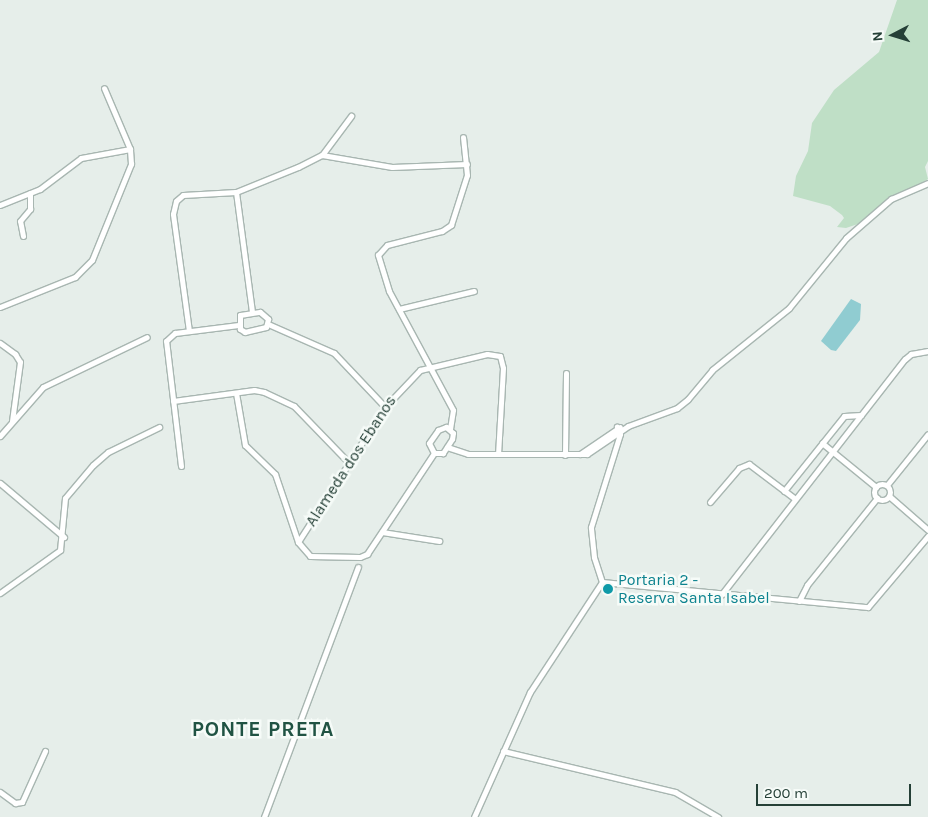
<!DOCTYPE html>
<html>
<head>
<meta charset="utf-8">
<style>
  body { margin:0 }
  #map { position:relative; width:928px; height:817px; overflow:hidden; background:#e6eeea; font-family:Karla,sans-serif }
  div>[style] { position:absolute }
  .green>* { inset:0; background:#bfdfc6 }
  .water>* { inset:0; background:#90ccd1 }
  .roads { filter:drop-shadow(1px 0 #a8b6b1) drop-shadow(-1px 0 #a8b6b1) drop-shadow(0 1px #a8b6b1) drop-shadow(0 -1px #a8b6b1) }
  .street>* { height:5px; margin:-2.5px; padding:0 2.5px; transform-origin:2.5px; border-radius:2.5px; background:#fff }
  .street>.ring { margin:-2.5px; padding:0; box-sizing:content-box; background:none; border:5px solid #fff; border-radius:50% }
  .dots>* { width:14px; height:14px; translate:-50% -50%; box-sizing:border-box; border:2px solid #f6fbf8; border-radius:50% }
  span { translate:-50% -50%; white-space:nowrap; text-align:center; line-height:1.15; -webkit-text-stroke:5px #f6fbf8; paint-order:stroke }
  .street-label { font-size:16px; color:#254037 }
  .culture-label { font-size:16px; color:#0d838f }
  .left { translate:0 -50%; text-align:left }
  .district-label { font-size:21px; color:#205343; font-weight:700; letter-spacing:1px }
  .north { position:absolute; left:868px; top:10px; width:50px; height:50px; -webkit-text-stroke:4px #f6fbf8; paint-order:stroke; rotate:265deg; font-size:14px; font-weight:700; line-height:20px; text-align:center; color:#254037 }
  .north::after { content:''; display:block; margin:auto; width:18px; height:22px; background:#254037; clip-path:polygon(50% 0,100% 100%,50% 72%,0 100%) }
  .scale { position:absolute; left:756px; top:784px; width:155px; height:22px; box-sizing:border-box; border:2px solid #254037; border-top:0; padding-left:6px; font-size:15px; line-height:18px; white-space:nowrap; color:#254037; -webkit-text-stroke:4px #f6fbf8; paint-order:stroke }
</style>
</head>
<body>
<div id="map">
  <div class="green">
    <div style="clip-path:polygon(897px 0,928px 0,928px 161px,925px 167px,928px 179px,858px 224px,846px 228px,837px 227px,844px 218px,842px 215px,830px 206px,793px 196px,796px 176px,808px 151px,812px 123px,834px 90px,879px 52px)"></div>
  </div>
  <div class="water">
    <div style="clip-path:polygon(851px 299px,861px 304px,860px 320px,836px 351px,831px 350px,821px 341px)"></div>
  </div>
  <div class="roads">
    <div class="street">
      <div style="left:322px;top:155px;width:71px;rotate:9.7deg"></div>
      <div style="left:392px;top:167px;width:75px;rotate:-2.3deg"></div>
      <div style="left:236px;top:192px;width:121px;rotate:82.4deg"></div>
      <div style="left:0;top:205px;width:43px;rotate:-21.8deg"></div>
      <div style="left:40px;top:189px;width:51px;rotate:-37.1deg"></div>
      <div style="left:81px;top:158px;width:50px;rotate:-10.4deg"></div>
      <div style="left:23px;top:236px;width:15px;rotate:-101deg"></div>
      <div style="left:20px;top:221px;width:16px;rotate:-50deg"></div>
      <div style="left:30px;top:209px;width:16px;rotate:-90deg"></div>
      <div style="left:0;top:307px;width:81px;rotate:-21.8deg"></div>
      <div style="left:75px;top:277px;width:24px;rotate:-45deg"></div>
      <div style="left:92px;top:260px;width:104px;rotate:-67.9deg"></div>
      <div style="left:131px;top:164px;width:15px;rotate:-94deg"></div>
      <div style="left:130px;top:149px;width:66px;rotate:-113.1deg"></div>
      <div style="left:399px;top:309px;width:77px;rotate:-13.5deg"></div>
      <div style="left:260px;top:312px;width:11px;rotate:41deg"></div>
      <div style="left:268px;top:319px;width:8px;rotate:104deg"></div>
      <div style="left:266px;top:327px;width:22px;rotate:167deg"></div>
      <div style="left:245px;top:332px;width:6px;rotate:-149deg"></div>
      <div style="left:240px;top:329px;width:14px;rotate:-90deg"></div>
      <div style="left:240px;top:315px;width:20px;rotate:-9deg"></div>
      <div style="left:268px;top:324px;width:72px;rotate:23.7deg"></div>
      <div style="left:334px;top:353px;width:74px;rotate:46.6deg"></div>
      <div style="left:189px;top:331px;width:118px;rotate:-97.8deg"></div>
      <div style="left:173px;top:214px;width:13px;rotate:-77deg"></div>
      <div style="left:176px;top:201px;width:9px;rotate:-41deg"></div>
      <div style="left:183px;top:195px;width:53px;rotate:-3.2deg"></div>
      <div style="left:236px;top:192px;width:67px;rotate:-22deg"></div>
      <div style="left:298px;top:167px;width:27px;rotate:-27deg"></div>
      <div style="left:322px;top:155px;width:49px;rotate:-53.4deg"></div>
      <div style="left:0;top:343px;width:19px;rotate:36deg"></div>
      <div style="left:15px;top:354px;width:9px;rotate:58deg"></div>
      <div style="left:20px;top:362px;width:60px;rotate:97.7deg"></div>
      <div style="left:236px;top:393px;width:53px;rotate:80.2deg"></div>
      <div style="left:245px;top:445px;width:42px;rotate:44deg"></div>
      <div style="left:275px;top:474px;width:72px;rotate:71.3deg"></div>
      <div style="left:298px;top:542px;width:18px;rotate:49deg"></div>
      <div style="left:310px;top:556px;width:50px;rotate:1.1deg"></div>
      <div style="left:360px;top:557px;width:8px;rotate:-23deg"></div>
      <div style="left:367px;top:554px;width:121px;rotate:-56.4deg"></div>
      <div style="left:173px;top:401px;width:82px;rotate:-7.7deg"></div>
      <div style="left:254px;top:390px;width:10px;rotate:11deg"></div>
      <div style="left:264px;top:392px;width:33px;rotate:25deg"></div>
      <div style="left:294px;top:406px;width:79px;rotate:46deg"></div>
      <div style="left:446px;top:427px;width:9px;rotate:41deg"></div>
      <div style="left:453px;top:433px;width:6px;rotate:99deg"></div>
      <div style="left:452px;top:439px;width:17px;rotate:123deg"></div>
      <div style="left:443px;top:453px;width:9px;rotate:180deg"></div>
      <div style="left:434px;top:453px;width:11px;rotate:-117deg"></div>
      <div style="left:429px;top:443px;width:16px;rotate:-55deg"></div>
      <div style="left:438px;top:430px;width:9px;rotate:-21deg"></div>
      <div style="left:450px;top:429px;width:19px;rotate:-81deg"></div>
      <div style="left:453px;top:410px;width:135px;rotate:-118.3deg"></div>
      <div style="left:389px;top:291px;width:38px;rotate:-107deg"></div>
      <div style="left:378px;top:255px;width:13px;rotate:-48deg"></div>
      <div style="left:387px;top:245px;width:57px;rotate:-14.3deg"></div>
      <div style="left:442px;top:231px;width:11px;rotate:-34deg"></div>
      <div style="left:451px;top:225px;width:52px;rotate:-72.3deg"></div>
      <div style="left:467px;top:175px;width:38px;rotate:-96deg"></div>
      <div style="left:0;top:436px;width:65px;rotate:-48.7deg"></div>
      <div style="left:43px;top:387px;width:115px;rotate:-25.7deg"></div>
      <div style="left:822px;top:443px;width:70px;rotate:39.2deg"></div>
      <div style="left:447px;top:447px;width:22px;rotate:18deg"></div>
      <div style="left:468px;top:454px;width:119px"></div>
      <div style="left:587px;top:454px;width:50px;rotate:-34.3deg"></div>
      <div style="left:628px;top:426px;width:52px;rotate:-20.2deg"></div>
      <div style="left:677px;top:408px;width:14px;rotate:-39deg"></div>
      <div style="left:688px;top:399px;width:38px;rotate:-50deg"></div>
      <div style="left:712px;top:370px;width:99px;rotate:-38.8deg"></div>
      <div style="left:789px;top:308px;width:90px;rotate:-50.8deg"></div>
      <div style="left:846px;top:238px;width:60px;rotate:-40.9deg"></div>
      <div style="left:891px;top:199px;width:40px;rotate:-23.4deg"></div>
      <div style="left:580px;top:454px;width:48px;rotate:-34deg"></div>
      <div style="left:565px;top:455px;width:82px;rotate:-89.3deg"></div>
      <div style="left:181px;top:466px;width:126px;rotate:-96.8deg"></div>
      <div style="left:166px;top:341px;width:12px;rotate:-42deg"></div>
      <div style="left:175px;top:333px;width:64px;rotate:-7.2deg"></div>
      <div style="left:0;top:483px;width:84px;rotate:40.2deg"></div>
      <div class="ring" style="left:874px;top:484px;width:11px;height:11px"></div>
      <div style="left:887px;top:485px;width:65px;rotate:-51.2deg"></div>
      <div style="left:784px;top:491px;width:96px;rotate:-51.3deg"></div>
      <div style="left:844px;top:416px;width:17px;rotate:-3deg"></div>
      <div style="left:889px;top:496px;width:52px;rotate:41.1deg"></div>
      <div style="left:710px;top:502px;width:45px;rotate:-49.5deg"></div>
      <div style="left:739px;top:468px;width:11px;rotate:-22deg"></div>
      <div style="left:749px;top:464px;width:56px;rotate:37.1deg"></div>
      <div style="left:382px;top:532px;width:58px;rotate:9deg"></div>
      <div style="left:298px;top:542px;width:161px;rotate:-57.2deg"></div>
      <div style="left:385px;top:407px;width:51px;rotate:-46.6deg"></div>
      <div style="left:420px;top:370px;width:69px;rotate:-13.4deg"></div>
      <div style="left:487px;top:354px;width:13px;rotate:9deg"></div>
      <div style="left:500px;top:356px;width:12px;rotate:76deg"></div>
      <div style="left:503px;top:368px;width:86px;rotate:93.3deg"></div>
      <div style="left:602px;top:582px;width:267px;rotate:5.4deg"></div>
      <div style="left:868px;top:607px;width:93px;rotate:-49.8deg"></div>
      <div style="left:602px;top:582px;width:26px;rotate:-108deg"></div>
      <div style="left:594px;top:557px;width:30px;rotate:-96deg"></div>
      <div style="left:591px;top:527px;width:97px;rotate:-72.7deg"></div>
      <div style="left:620px;top:434px;width:8px;rotate:-113deg"></div>
      <div style="left:0;top:593px;width:74px;rotate:-35.6deg"></div>
      <div style="left:60px;top:550px;width:52px;rotate:-84.5deg"></div>
      <div style="left:65px;top:498px;width:43px;rotate:-49.7deg"></div>
      <div style="left:93px;top:465px;width:20px;rotate:-41deg"></div>
      <div style="left:108px;top:452px;width:57px;rotate:-26.1deg"></div>
      <div style="left:721px;top:595px;width:299px;rotate:-52.1deg"></div>
      <div style="left:905px;top:359px;width:8px;rotate:-40deg"></div>
      <div style="left:911px;top:354px;width:17px;rotate:-10deg"></div>
      <div style="left:799px;top:601px;width:18px;rotate:-63deg"></div>
      <div style="left:807px;top:585px;width:112px;rotate:-51.2deg"></div>
      <div style="left:503px;top:751px;width:177px;rotate:13.4deg"></div>
      <div style="left:675px;top:792px;width:50px;rotate:30.2deg"></div>
      <div style="left:0;top:792px;width:19px;rotate:36deg"></div>
      <div style="left:15px;top:803px;width:7px;rotate:-8deg"></div>
      <div style="left:22px;top:802px;width:56px;rotate:-65.7deg"></div>
      <div style="left:264px;top:817px;width:267px;rotate:-69.4deg"></div>
      <div style="left:474px;top:817px;width:137px;rotate:-65.9deg"></div>
      <div style="left:530px;top:692px;width:131px;rotate:-56.8deg"></div>
    </div>
  </div>
  <div class="dots">
    <div style="left:608px;top:589px;background:#0f9aa8"></div>
  </div>
  <div class="street-label">
    <span style="left:351px;top:461px;rotate:-57deg">Alameda dos Ebanos</span>
  </div>
  <div class="culture-label">
    <span class="left" style="left:618px;top:589px">Portaria 2 -<br>Reserva Santa Isabel</span>
  </div>
  <div class="district-label">
    <span style="left:263px;top:729px">PONTE PRETA</span>
  </div>
  <div class="north">N</div>
  <div class="scale">200 m</div>
</div>
</body>
</html>
